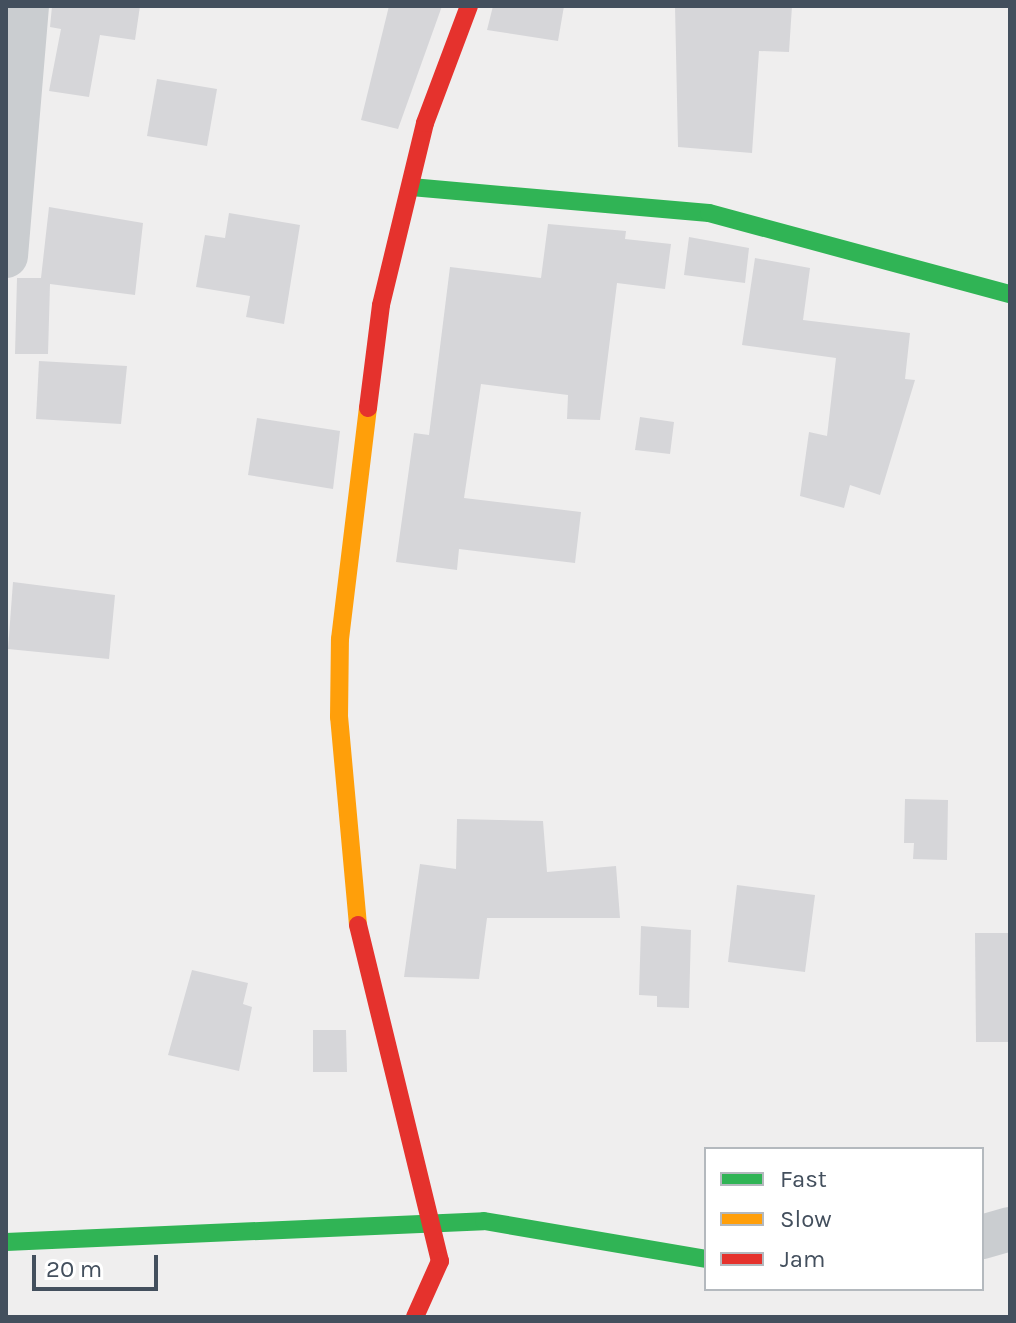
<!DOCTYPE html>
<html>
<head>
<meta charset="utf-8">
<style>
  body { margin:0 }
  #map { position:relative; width:1016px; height:1323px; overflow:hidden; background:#efeeee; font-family:Karla,sans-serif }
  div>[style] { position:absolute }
  .building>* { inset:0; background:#d6d6d9 }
  .street>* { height:44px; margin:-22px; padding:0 22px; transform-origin:22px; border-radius:22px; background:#cacdd0 }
  .fast>* { height:18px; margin:-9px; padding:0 9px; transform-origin:9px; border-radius:9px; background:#30b455 }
  .slow>* { height:18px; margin:-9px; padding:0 9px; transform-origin:9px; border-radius:9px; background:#ff9f0a }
  .jam>* { height:18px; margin:-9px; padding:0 9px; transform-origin:9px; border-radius:9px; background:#e5322d }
  span { translate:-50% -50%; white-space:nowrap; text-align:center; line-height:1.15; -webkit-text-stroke:8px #fff; paint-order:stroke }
  .frame { position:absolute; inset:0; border:8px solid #434f5d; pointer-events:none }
  .legend { position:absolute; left:704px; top:1147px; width:280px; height:144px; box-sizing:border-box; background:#fff; border:2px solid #b4b9be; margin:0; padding:10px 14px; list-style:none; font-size:24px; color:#434f5d }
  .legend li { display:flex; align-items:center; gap:16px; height:40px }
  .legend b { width:40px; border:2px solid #b4b9be }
  .scale { position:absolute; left:32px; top:1255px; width:126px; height:36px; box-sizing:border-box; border:4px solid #434f5d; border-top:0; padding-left:10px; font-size:24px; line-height:28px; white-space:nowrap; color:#434f5d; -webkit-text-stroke:6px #fff; paint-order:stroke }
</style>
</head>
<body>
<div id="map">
  <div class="building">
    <div style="clip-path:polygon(52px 6px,140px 6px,135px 40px,100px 35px,89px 97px,49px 91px,61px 29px,50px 27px)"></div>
    <div style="clip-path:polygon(389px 6px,442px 6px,398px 129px,361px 120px)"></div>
    <div style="clip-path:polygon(493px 6px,564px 6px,558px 41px,487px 30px)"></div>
    <div style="clip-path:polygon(675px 6px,792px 6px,789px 52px,759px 51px,752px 153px,678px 147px)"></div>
    <div style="clip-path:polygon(157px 79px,217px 89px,207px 146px,147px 136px)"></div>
    <div style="clip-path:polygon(49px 207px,143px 223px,135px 295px,50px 284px,48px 354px,15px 354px,17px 278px,41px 278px)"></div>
    <div style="clip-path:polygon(229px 213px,300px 225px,284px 324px,246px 317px,250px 296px,196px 287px,205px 235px,225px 238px)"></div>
    <div style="clip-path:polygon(548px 224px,626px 231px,625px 239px,671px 244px,665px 289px,617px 283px,600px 420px,567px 419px,568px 395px,481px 384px,464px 498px,581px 512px,575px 563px,459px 549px,457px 570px,396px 562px,414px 433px,429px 435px,450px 267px,541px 278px)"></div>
    <div style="clip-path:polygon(689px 237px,749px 248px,745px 283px,684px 275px)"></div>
    <div style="clip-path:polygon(755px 258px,810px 268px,803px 320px,910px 333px,905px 379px,915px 380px,880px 495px,850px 485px,844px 508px,800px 496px,809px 432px,827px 436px,836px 358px,742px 345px)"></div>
    <div style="clip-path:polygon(39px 361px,127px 366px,121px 424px,36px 419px)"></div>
    <div style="clip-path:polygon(640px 417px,674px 422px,670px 454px,635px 450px)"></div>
    <div style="clip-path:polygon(257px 418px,340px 431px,333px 489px,248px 475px)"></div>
    <div style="clip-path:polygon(13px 582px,115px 595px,109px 659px,8px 649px)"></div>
    <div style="clip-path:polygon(905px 799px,948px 800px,947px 860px,913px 859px,914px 843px,904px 843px)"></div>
    <div style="clip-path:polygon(457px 819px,543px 821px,547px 872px,616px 866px,620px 918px,487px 918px,479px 979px,404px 977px,420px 864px,456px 869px)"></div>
    <div style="clip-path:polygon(737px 885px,815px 895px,805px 972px,728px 962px)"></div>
    <div style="clip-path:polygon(641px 926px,691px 930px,689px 1008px,657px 1007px,657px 996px,639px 995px)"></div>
    <div style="clip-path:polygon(975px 933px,1010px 933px,1010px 1042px,976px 1042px)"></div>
    <div style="clip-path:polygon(192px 970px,248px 983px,243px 1004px,252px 1007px,239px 1071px,168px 1055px)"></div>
    <div style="clip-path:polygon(313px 1030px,346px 1030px,347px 1072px,313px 1072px)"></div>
  </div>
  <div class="street">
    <div style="left:6px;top:256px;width:251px;rotate:-85.2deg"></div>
    <div style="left:982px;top:1237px;width:29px;rotate:-16deg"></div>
  </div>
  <div class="fast">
    <div style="left:411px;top:187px;width:299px;rotate:5deg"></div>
    <div style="left:709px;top:213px;width:312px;rotate:15.1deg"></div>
    <div style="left:6px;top:1242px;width:478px;rotate:-2.5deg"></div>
    <div style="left:484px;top:1221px;width:225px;rotate:9.7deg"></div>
  </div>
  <div class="slow">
    <div style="left:358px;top:925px;width:209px;rotate:-95.2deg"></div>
    <div style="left:339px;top:717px;width:78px;rotate:-89.3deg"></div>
    <div style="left:340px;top:639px;width:233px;rotate:-83.1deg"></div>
  </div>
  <div class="jam">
    <div style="left:368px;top:408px;width:104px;rotate:-82.8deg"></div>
    <div style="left:381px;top:305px;width:187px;rotate:-76.4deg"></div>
    <div style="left:425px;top:123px;width:125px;rotate:-69.4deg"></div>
    <div style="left:358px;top:925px;width:346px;rotate:76.3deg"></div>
    <div style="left:440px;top:1261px;width:61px;rotate:114.1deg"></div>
  </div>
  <div class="frame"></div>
  <ul class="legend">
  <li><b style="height:10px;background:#30b455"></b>Fast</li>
  <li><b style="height:10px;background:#ff9f0a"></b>Slow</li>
  <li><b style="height:10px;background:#e5322d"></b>Jam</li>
  </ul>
  <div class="scale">20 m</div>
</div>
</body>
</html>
